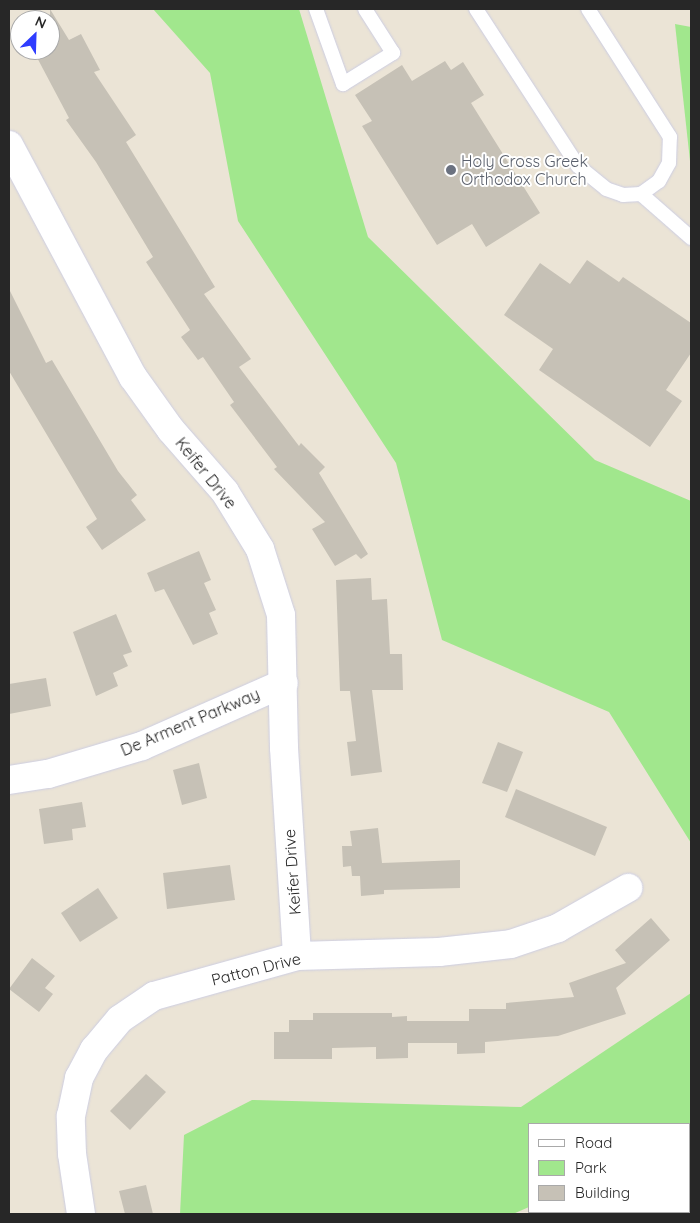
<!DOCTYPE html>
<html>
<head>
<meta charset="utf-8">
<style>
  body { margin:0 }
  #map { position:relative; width:700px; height:1223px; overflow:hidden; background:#ebe4d6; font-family:Quicksand,sans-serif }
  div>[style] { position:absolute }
  .green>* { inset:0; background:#a1e78d }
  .building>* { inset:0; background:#c6c1b6 }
  .roads { filter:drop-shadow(0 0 1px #cccde2) drop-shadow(0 0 1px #cccde2) }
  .service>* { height:14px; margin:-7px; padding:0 7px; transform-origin:7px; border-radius:7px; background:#fff }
  .minor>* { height:28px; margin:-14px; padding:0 14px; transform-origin:14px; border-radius:14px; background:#fff }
  .dots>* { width:14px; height:14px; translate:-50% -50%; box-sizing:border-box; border:2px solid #fff; border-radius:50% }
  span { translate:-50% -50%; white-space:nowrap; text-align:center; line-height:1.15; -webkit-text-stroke:4px #fff; paint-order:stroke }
  .worship-label { font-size:16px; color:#5b616d }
  .left { translate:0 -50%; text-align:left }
  .street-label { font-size:16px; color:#272727 }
  .frame { position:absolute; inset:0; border:10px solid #272727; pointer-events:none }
  .legend { position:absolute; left:528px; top:1123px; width:162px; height:90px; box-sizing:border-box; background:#fff; border:1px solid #a9a9a9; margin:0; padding:6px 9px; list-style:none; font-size:15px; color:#272727 }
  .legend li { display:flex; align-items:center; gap:10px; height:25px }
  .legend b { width:25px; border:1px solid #a9a9a9 }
  .north { position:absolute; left:10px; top:10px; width:50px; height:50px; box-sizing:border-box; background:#fff; border:1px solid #a9a9a9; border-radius:50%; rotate:24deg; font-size:14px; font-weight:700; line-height:20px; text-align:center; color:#272727 }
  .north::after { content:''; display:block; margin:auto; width:18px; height:22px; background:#2f3dff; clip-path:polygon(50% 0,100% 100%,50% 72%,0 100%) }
</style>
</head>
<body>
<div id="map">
  <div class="green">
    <i style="clip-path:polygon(153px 9px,299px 9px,368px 237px,595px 460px,691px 501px,691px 843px,609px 712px,442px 640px,396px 463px,238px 221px,210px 73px)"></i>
    <i style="clip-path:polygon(675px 24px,691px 27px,691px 170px)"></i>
    <i style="clip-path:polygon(691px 993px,691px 1134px,689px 1135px,689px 1124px,529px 1124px,529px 1207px,513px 1214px,180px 1214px,184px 1135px,252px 1100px,521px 1107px)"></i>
  </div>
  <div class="building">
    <i style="clip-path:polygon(50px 9px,69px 40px,81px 34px,100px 70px,94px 72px,136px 135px,126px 142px,215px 287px,204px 294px,251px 359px,239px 367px,299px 446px,301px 443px,325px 467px,319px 473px,368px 554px,361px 559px,356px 554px,335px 566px,312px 529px,325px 522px,274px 469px,277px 467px,230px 405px,234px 402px,203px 357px,198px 360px,181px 337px,190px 330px,146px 262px,153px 257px,96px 162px,66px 120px,69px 118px,33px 50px,50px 50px)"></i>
    <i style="clip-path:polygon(445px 61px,451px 70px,463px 62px,484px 95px,471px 103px,540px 213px,486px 247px,472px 224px,437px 245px,362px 126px,372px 121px,355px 95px,402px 65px,412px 81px)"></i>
    <i style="clip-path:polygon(587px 260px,619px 282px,623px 277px,691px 323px,691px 353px,666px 390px,682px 401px,650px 447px,539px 370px,553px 349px,504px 315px,540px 263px,570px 284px)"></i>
    <i style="clip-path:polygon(9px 289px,46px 363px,52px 360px,118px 471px,137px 495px,131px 500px,146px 520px,102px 550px,86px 527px,97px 519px,9px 371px)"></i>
    <i style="clip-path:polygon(199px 551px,211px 580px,204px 583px,216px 610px,209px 613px,218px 634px,193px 645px,164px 589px,155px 592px,147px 573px)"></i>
    <i style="clip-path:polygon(371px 578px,372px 600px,387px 599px,390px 654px,402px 654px,403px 690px,372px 690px,382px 772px,351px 776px,347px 742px,356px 741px,350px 691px,340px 691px,336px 580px)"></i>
    <i style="clip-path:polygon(116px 614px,132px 652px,123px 655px,128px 666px,113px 673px,118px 686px,96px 696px,73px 632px)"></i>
    <i style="clip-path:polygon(46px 678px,51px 706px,9px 714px,9px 684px)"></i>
    <i style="clip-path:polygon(498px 742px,523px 752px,507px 792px,482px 783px)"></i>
    <i style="clip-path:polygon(199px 763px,207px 798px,182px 805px,173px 770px)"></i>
    <i style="clip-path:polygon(516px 789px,607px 827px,595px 856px,505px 817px)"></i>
    <i style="clip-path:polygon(82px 802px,86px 827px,72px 829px,73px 840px,44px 844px,39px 809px)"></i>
    <i style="clip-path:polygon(378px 828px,382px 863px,460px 860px,460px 888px,384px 890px,384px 894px,361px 896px,360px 876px,352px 876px,351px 866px,343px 867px,342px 846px,352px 846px,350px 831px)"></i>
    <i style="clip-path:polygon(230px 865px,235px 900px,167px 909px,163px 873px)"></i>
    <i style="clip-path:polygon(98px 888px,118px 918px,80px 942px,61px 913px)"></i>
    <i style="clip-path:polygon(651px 918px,670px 940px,616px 988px,626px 1014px,558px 1036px,485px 1042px,485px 1053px,457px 1054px,457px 1043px,408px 1043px,408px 1058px,376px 1059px,376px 1047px,332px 1048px,332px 1059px,274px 1059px,274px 1032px,289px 1032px,289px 1020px,313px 1020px,313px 1013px,392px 1013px,392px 1017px,407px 1016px,407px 1021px,469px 1021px,469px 1009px,506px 1009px,506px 1003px,574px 997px,569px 983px,626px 963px,615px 950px)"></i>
    <i style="clip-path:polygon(32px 958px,55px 976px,45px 988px,53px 994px,39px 1012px,9px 989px)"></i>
    <i style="clip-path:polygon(146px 1074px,166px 1092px,130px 1130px,110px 1111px)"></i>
    <i style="clip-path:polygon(146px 1185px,153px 1214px,125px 1214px,119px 1191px)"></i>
  </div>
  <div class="roads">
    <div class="service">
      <i style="left:316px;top:9px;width:80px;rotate:70.2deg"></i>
      <i style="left:343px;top:84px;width:59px;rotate:-31.8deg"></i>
      <i style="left:393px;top:53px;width:52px;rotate:-122.5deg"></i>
      <i style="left:476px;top:9px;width:187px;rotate:57deg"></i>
      <i style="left:578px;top:166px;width:36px;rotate:39deg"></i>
      <i style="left:606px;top:189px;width:18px;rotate:19deg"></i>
      <i style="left:623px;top:195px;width:18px;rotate:-3deg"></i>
      <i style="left:641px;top:194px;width:22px;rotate:-36deg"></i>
      <i style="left:659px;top:181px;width:21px;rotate:-61deg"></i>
      <i style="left:669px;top:163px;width:26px;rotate:-88deg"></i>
      <i style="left:670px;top:137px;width:152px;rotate:-122.6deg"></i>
      <i style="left:641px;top:194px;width:67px;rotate:41.3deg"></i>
    </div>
    <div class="minor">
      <i style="left:9px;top:145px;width:263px;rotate:61.9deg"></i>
      <i style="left:133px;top:377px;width:65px;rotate:54.4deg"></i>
      <i style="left:171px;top:430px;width:82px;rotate:48.9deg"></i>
      <i style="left:225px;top:492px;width:67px;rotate:58.4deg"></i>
      <i style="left:260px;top:549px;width:69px;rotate:72.3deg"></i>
      <i style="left:281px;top:615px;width:133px;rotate:88.7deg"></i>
      <i style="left:284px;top:748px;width:208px;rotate:86.4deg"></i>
      <i style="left:9px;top:780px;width:39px;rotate:-9deg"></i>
      <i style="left:48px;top:774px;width:98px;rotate:-16.6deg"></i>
      <i style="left:142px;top:746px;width:155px;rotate:-23.9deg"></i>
      <i style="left:81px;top:1214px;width:61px;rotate:-98.5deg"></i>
      <i style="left:72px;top:1154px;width:38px;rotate:-92deg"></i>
      <i style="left:71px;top:1116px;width:39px;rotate:-78deg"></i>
      <i style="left:79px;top:1078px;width:32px;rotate:-62deg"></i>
      <i style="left:94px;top:1050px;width:40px;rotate:-50deg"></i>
      <i style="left:120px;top:1019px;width:41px;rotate:-34.1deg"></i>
      <i style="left:154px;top:996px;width:148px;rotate:-15.6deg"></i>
      <i style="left:297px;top:956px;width:142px;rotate:-1.6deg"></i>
      <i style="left:439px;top:952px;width:72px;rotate:-6.3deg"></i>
      <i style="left:511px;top:944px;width:50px;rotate:-18.8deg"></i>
      <i style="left:558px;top:928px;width:81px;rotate:-29.7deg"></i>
    </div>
  </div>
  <div class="dots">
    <i style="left:451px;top:170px;background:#6b7280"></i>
  </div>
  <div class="worship-label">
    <span class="left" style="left:461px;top:170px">Holy Cross Greek<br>Orthodox Church</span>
  </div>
  <div class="street-label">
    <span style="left:206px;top:473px;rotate:51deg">Keifer Drive</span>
    <span style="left:190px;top:722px;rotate:-23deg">De Arment Parkway</span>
    <span style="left:292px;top:872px;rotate:-94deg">Keifer Drive</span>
    <span style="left:256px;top:969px;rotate:-14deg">Patton Drive</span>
  </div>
  <div class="frame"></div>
  <ul class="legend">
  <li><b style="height:6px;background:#fff"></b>Road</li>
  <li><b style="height:14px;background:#a1e78d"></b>Park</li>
  <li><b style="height:14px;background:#c6c1b6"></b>Building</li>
  </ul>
  <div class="north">N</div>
</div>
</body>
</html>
